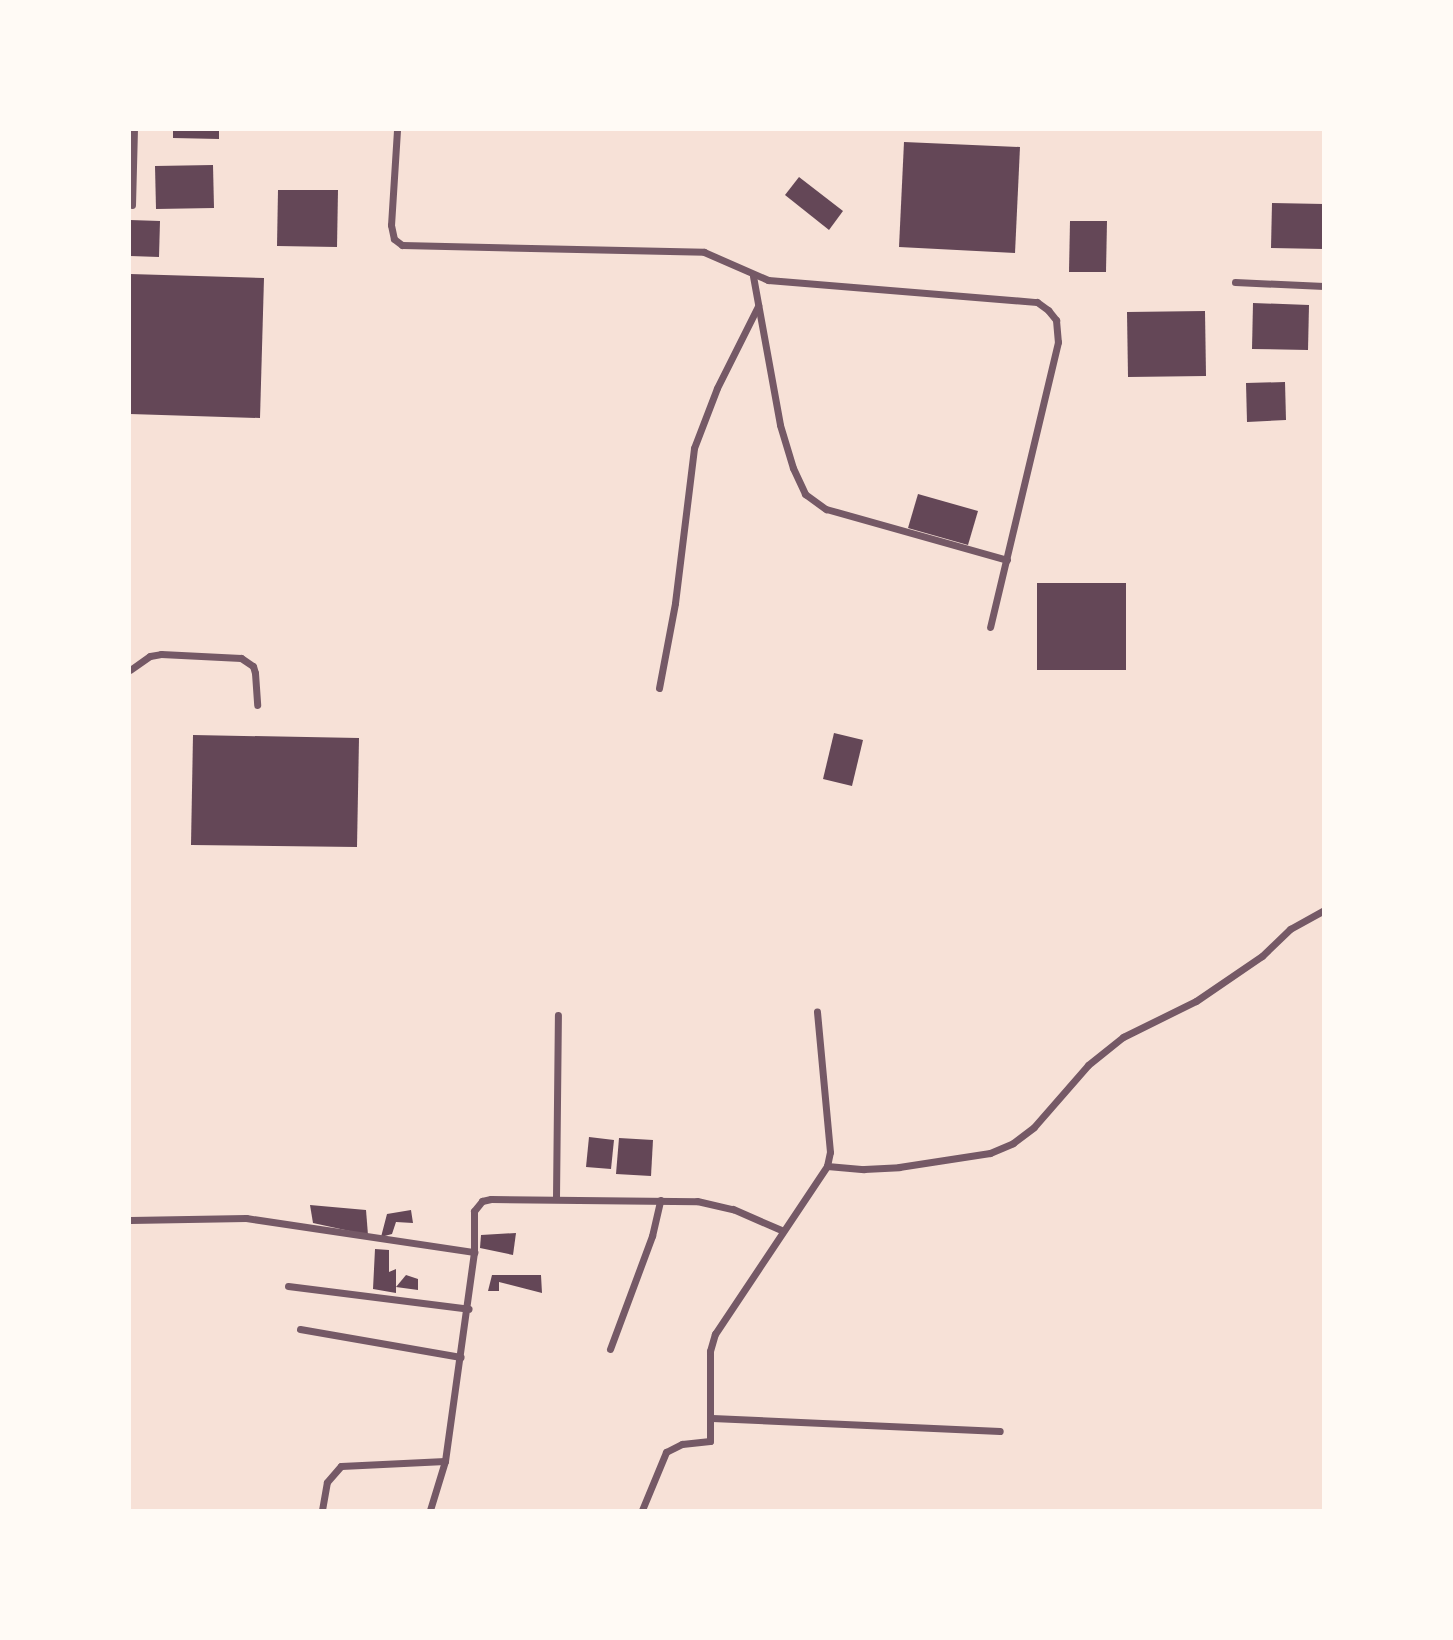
<!DOCTYPE html>
<html>
<head>
<meta charset="utf-8">
<style>
  body { margin:0 }
  #map { position:relative; width:1453px; height:1640px; overflow:hidden; background:#f7e1d7; font-family:"IBM Plex Sans",sans-serif }
  div>[style] { position:absolute }
  .building>* { inset:0; background:#644757 }
  .minor>* { height:7px; margin:-3.5px; padding:0 3.5px; transform-origin:3.5px; border-radius:3.5px; background:#755966 }
  span { translate:-50% -50%; white-space:nowrap; text-align:center; line-height:1.15; -webkit-text-stroke:6px #fffaf5; paint-order:stroke }
  .frame { position:absolute; inset:0; border:131px solid #fffaf5; pointer-events:none }
</style>
</head>
<body>
<div id="map">
  <div class="building">
    <i style="clip-path:polygon(173px 130px,219px 130px,219px 139px,173px 138px)"></i>
    <i style="clip-path:polygon(904px 142px,1020px 147px,1015px 253px,899px 247px)"></i>
    <i style="clip-path:polygon(213px 165px,214px 208px,156px 209px,155px 166px)"></i>
    <i style="clip-path:polygon(799px 177px,843px 211px,829px 230px,785px 195px)"></i>
    <i style="clip-path:polygon(278px 190px,338px 190px,337px 247px,277px 246px)"></i>
    <i style="clip-path:polygon(1272px 203px,1324px 204px,1324px 249px,1271px 248px)"></i>
    <i style="clip-path:polygon(130px 220px,160px 221px,159px 257px,130px 256px)"></i>
    <i style="clip-path:polygon(1070px 221px,1107px 221px,1106px 272px,1069px 272px)"></i>
    <i style="clip-path:polygon(130px 274px,264px 278px,260px 418px,130px 414px)"></i>
    <i style="clip-path:polygon(1253px 303px,1309px 305px,1308px 350px,1252px 349px)"></i>
    <i style="clip-path:polygon(1205px 311px,1206px 376px,1128px 377px,1127px 312px)"></i>
    <i style="clip-path:polygon(1285px 382px,1286px 420px,1247px 422px,1246px 383px)"></i>
    <i style="clip-path:polygon(918px 494px,978px 511px,968px 545px,908px 528px)"></i>
    <i style="clip-path:polygon(1037px 583px,1126px 583px,1126px 670px,1037px 670px)"></i>
    <i style="clip-path:polygon(834px 733px,863px 740px,852px 786px,823px 779px)"></i>
    <i style="clip-path:polygon(193px 735px,359px 738px,357px 847px,191px 845px)"></i>
    <i style="clip-path:polygon(589px 1137px,614px 1140px,611px 1169px,586px 1167px)"></i>
    <i style="clip-path:polygon(619px 1138px,653px 1140px,651px 1176px,616px 1174px)"></i>
    <i style="clip-path:polygon(310px 1205px,366px 1210px,368px 1235px,313px 1223px)"></i>
    <i style="clip-path:polygon(411px 1210px,413px 1223px,396px 1222px,392px 1234px,381px 1237px,387px 1214px)"></i>
    <i style="clip-path:polygon(516px 1233px,513px 1255px,480px 1248px,481px 1235px)"></i>
    <i style="clip-path:polygon(375px 1249px,389px 1250px,389px 1272px,396px 1269px,396px 1293px,373px 1289px)"></i>
    <i style="clip-path:polygon(406px 1275px,418px 1279px,418px 1290px,396px 1287px)"></i>
    <i style="clip-path:polygon(492px 1275px,541px 1275px,542px 1293px,499px 1282px,499px 1291px,488px 1291px)"></i>
  </div>
  <div class="minor">
    <i style="left:397px;top:130px;width:95px;rotate:93.6deg"></i>
    <i style="left:391px;top:225px;width:14px;rotate:78deg"></i>
    <i style="left:394px;top:239px;width:10px;rotate:37deg"></i>
    <i style="left:402px;top:245px;width:302px;rotate:1.3deg"></i>
    <i style="left:704px;top:252px;width:70px;rotate:23.6deg"></i>
    <i style="left:768px;top:280px;width:270px;rotate:4.7deg"></i>
    <i style="left:1037px;top:302px;width:14px;rotate:36deg"></i>
    <i style="left:1048px;top:310px;width:13px;rotate:51deg"></i>
    <i style="left:1056px;top:320px;width:22px;rotate:85deg"></i>
    <i style="left:1058px;top:342px;width:293px;rotate:103.4deg"></i>
    <i style="left:132px;top:205px;width:75px;rotate:-88.5deg"></i>
    <i style="left:753px;top:276px;width:151px;rotate:79.7deg"></i>
    <i style="left:780px;top:425px;width:45px;rotate:73.2deg"></i>
    <i style="left:793px;top:468px;width:29px;rotate:65deg"></i>
    <i style="left:805px;top:494px;width:26px;rotate:36deg"></i>
    <i style="left:826px;top:509px;width:188px;rotate:15.7deg"></i>
    <i style="left:1235px;top:282px;width:89px;rotate:2.6deg"></i>
    <i style="left:130px;top:670px;width:24px;rotate:-35deg"></i>
    <i style="left:150px;top:656px;width:11px;rotate:-10deg"></i>
    <i style="left:161px;top:654px;width:80px;rotate:2.9deg"></i>
    <i style="left:241px;top:658px;width:14px;rotate:34deg"></i>
    <i style="left:253px;top:666px;width:7px;rotate:74deg"></i>
    <i style="left:255px;top:673px;width:32px;rotate:86deg"></i>
    <i style="left:659px;top:688px;width:86px;rotate:-79.3deg"></i>
    <i style="left:675px;top:603px;width:156px;rotate:-83deg"></i>
    <i style="left:694px;top:448px;width:64px;rotate:-69deg"></i>
    <i style="left:717px;top:388px;width:92px;rotate:-63.4deg"></i>
    <i style="left:827px;top:1166px;width:37px;rotate:5deg"></i>
    <i style="left:864px;top:1169px;width:35px;rotate:-3deg"></i>
    <i style="left:899px;top:1167px;width:92px;rotate:-8.7deg"></i>
    <i style="left:990px;top:1153px;width:25px;rotate:-23deg"></i>
    <i style="left:1013px;top:1143px;width:26px;rotate:-37deg"></i>
    <i style="left:1034px;top:1127px;width:82px;rotate:-48.9deg"></i>
    <i style="left:1088px;top:1065px;width:45px;rotate:-38.7deg"></i>
    <i style="left:1123px;top:1037px;width:81px;rotate:-26.3deg"></i>
    <i style="left:1196px;top:1001px;width:80px;rotate:-34.3deg"></i>
    <i style="left:1262px;top:956px;width:39px;rotate:-44deg"></i>
    <i style="left:1290px;top:929px;width:39px;rotate:-29deg"></i>
    <i style="left:556px;top:1198px;width:183px;rotate:-89.4deg"></i>
    <i style="left:130px;top:1220px;width:116px;rotate:-1deg"></i>
    <i style="left:246px;top:1218px;width:231px;rotate:8.5deg"></i>
    <i style="left:474px;top:1252px;width:211px;rotate:97.9deg"></i>
    <i style="left:445px;top:1461px;width:51px;rotate:107deg"></i>
    <i style="left:474px;top:1252px;width:41px;rotate:-90deg"></i>
    <i style="left:474px;top:1211px;width:13px;rotate:-51deg"></i>
    <i style="left:482px;top:1201px;width:9px;rotate:-13deg"></i>
    <i style="left:491px;top:1199px;width:206px;rotate:0.6deg"></i>
    <i style="left:697px;top:1201px;width:37px;rotate:13deg"></i>
    <i style="left:733px;top:1209px;width:52px;rotate:23.6deg"></i>
    <i style="left:288px;top:1286px;width:182px;rotate:7.2deg"></i>
    <i style="left:300px;top:1329px;width:163px;rotate:9.9deg"></i>
    <i style="left:610px;top:1349px;width:121px;rotate:-69.6deg"></i>
    <i style="left:652px;top:1236px;width:37px;rotate:-77deg"></i>
    <i style="left:712px;top:1418px;width:288px;rotate:2.6deg"></i>
    <i style="left:322px;top:1510px;width:28px;rotate:-80deg"></i>
    <i style="left:327px;top:1482px;width:21px;rotate:-49deg"></i>
    <i style="left:341px;top:1466px;width:104px;rotate:-2.8deg"></i>
    <i style="left:642px;top:1510px;width:63px;rotate:-67.5deg"></i>
    <i style="left:666px;top:1452px;width:18px;rotate:-27deg"></i>
    <i style="left:682px;top:1444px;width:28px;rotate:-6deg"></i>
    <i style="left:710px;top:1441px;width:90px;rotate:-90deg"></i>
    <i style="left:710px;top:1351px;width:18px;rotate:-74deg"></i>
    <i style="left:715px;top:1334px;width:202px;rotate:-56.3deg"></i>
    <i style="left:827px;top:1166px;width:14px;rotate:-78deg"></i>
    <i style="left:830px;top:1152px;width:141px;rotate:-95.3deg"></i>
  </div>
  <div class="frame"></div>
</div>
</body>
</html>
